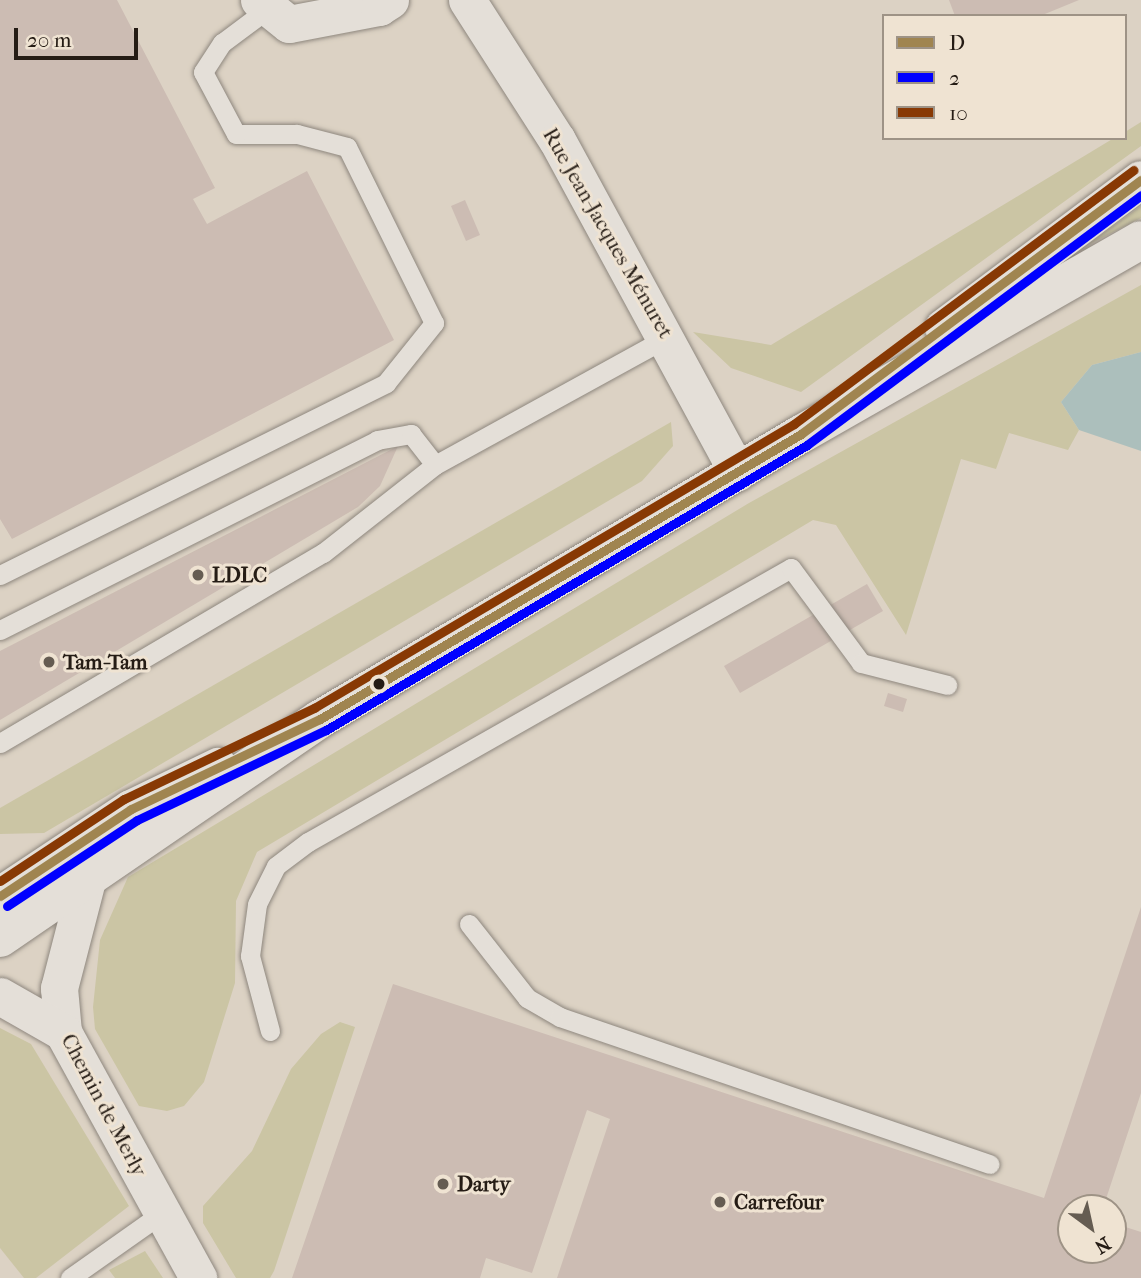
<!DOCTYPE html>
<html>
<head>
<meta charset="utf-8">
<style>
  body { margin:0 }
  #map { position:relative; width:1141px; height:1278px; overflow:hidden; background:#dcd2c4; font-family:"IM FELL French Canon",serif }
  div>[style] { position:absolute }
  .green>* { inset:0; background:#cbc5a4 }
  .water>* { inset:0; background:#acbfbc }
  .building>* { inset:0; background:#ccbcb3 }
  .roads { filter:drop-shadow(0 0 2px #8e877e) drop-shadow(0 0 2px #8e877e) }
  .service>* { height:19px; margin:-9.5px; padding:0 9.5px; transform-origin:9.5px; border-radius:9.5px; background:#e4dfd8 }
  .minor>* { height:37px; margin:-18.5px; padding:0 18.5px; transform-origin:18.5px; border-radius:18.5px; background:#e4dfd8 }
  .secondary>* { height:38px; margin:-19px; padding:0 19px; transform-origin:19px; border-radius:19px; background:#e4dfd8 }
  .bus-1>* { height:9px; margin:-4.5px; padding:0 4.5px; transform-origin:4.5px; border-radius:4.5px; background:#a08550 }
  .bus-2>* { height:9px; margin:-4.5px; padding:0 4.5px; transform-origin:4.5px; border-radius:4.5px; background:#00f }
  .bus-3>* { height:9px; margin:-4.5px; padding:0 4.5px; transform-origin:4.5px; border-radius:4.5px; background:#883904 }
  .dots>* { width:19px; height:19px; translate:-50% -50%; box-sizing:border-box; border:4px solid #efe3d2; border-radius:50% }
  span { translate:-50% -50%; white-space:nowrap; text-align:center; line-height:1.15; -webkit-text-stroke:6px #efe3d2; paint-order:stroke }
  .street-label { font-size:21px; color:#251c15 }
  .poi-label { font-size:21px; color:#251c15; font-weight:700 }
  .left { translate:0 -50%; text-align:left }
  .legend { position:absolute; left:882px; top:14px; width:245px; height:126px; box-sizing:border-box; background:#efe3d2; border:2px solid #9e9386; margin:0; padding:9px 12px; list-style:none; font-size:21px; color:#251c15 }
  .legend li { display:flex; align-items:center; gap:14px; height:35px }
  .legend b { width:35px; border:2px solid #9e9386 }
  .north { position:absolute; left:1057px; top:1194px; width:70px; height:70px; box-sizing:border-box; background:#efe3d2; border:2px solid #9e9386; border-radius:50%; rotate:147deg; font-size:19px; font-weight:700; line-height:28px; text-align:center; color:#251c15 }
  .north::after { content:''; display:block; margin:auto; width:24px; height:32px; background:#655c52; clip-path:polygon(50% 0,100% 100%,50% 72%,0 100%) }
  .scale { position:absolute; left:14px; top:28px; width:124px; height:32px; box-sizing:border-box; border:4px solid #251c15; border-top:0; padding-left:9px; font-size:21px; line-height:24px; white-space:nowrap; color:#251c15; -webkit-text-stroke:5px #efe3d2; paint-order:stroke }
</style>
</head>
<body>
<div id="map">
  <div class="green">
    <i style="clip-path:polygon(1141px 122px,1141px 146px,801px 392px,731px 368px,693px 332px,771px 345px,1114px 138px,1125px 138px,1125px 132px)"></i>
    <i style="clip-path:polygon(1141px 206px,1141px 218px,1086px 246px)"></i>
    <i style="clip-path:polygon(1141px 285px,1141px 352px,1092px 365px,1061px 402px,1079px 430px,1068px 450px,1009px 433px,996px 469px,961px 459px,906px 635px,836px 525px,813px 520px,257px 852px,236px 901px,235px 983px,204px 1082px,184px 1106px,167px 1111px,139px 1106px,95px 1029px,93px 1007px,100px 940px,128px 877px,749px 503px)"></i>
    <i style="clip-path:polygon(671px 422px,673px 446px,642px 481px,44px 833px,0 834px,0 808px)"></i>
    <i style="clip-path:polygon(340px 1022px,355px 1027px,274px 1271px,270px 1278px,236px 1278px,203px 1223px,203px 1206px,252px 1151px,291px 1069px,321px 1034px)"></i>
    <i style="clip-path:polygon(0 1028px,31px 1044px,129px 1206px,36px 1278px,24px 1278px,0 1248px)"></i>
    <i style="clip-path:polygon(145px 1251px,163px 1278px,115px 1278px,109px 1270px)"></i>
  </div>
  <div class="water">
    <i style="clip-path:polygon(1141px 352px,1141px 451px,1079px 430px,1061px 402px,1092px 365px)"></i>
  </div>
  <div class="building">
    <i style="clip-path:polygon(0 0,117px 0,215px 188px,193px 199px,207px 224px,307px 171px,394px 340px,12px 539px,0 519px)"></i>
    <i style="clip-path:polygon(949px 0,1079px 0,1040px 16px,955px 16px)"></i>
    <i style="clip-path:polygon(465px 200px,480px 235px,466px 241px,451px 206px)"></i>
    <i style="clip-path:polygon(398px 446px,380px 486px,358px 507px,0 720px,0 651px)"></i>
    <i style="clip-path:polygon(867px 584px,883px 611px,740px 693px,724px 666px)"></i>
    <i style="clip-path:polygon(888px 693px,907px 699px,903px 712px,884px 706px)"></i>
    <i style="clip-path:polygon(1141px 907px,1141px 1093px,1103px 1208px,1071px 1208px,1071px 1250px,1113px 1250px,1113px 1223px,1141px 1232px,1141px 1278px,557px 1278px,610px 1119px,587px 1110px,532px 1273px,486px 1258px,480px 1278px,292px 1278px,393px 984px,1044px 1198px)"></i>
  </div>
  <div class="roads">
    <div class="service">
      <i style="left:0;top:575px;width:431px;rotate:-26.4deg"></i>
      <i style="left:386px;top:383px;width:77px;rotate:-51.3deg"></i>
      <i style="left:434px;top:323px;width:196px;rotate:-116.3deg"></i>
      <i style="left:347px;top:147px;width:52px;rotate:-165.4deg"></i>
      <i style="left:297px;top:134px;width:61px;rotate:180deg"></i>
      <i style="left:236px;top:134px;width:70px;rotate:-118deg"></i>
      <i style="left:203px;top:72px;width:35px;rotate:-57deg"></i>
      <i style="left:222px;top:43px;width:59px;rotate:-36.7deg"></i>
      <i style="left:0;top:630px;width:422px;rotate:-26.7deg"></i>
      <i style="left:377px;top:440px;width:35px;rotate:-10deg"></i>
      <i style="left:411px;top:434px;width:39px;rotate:52deg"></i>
      <i style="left:0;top:743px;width:375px;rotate:-30.5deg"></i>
      <i style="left:323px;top:553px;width:142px;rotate:-38.2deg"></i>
      <i style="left:435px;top:465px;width:266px;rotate:-28.8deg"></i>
      <i style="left:469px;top:924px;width:94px;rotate:51.9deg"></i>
      <i style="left:527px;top:998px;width:38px;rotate:30deg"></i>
      <i style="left:560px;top:1017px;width:454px;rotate:18.9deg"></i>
      <i style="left:270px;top:1031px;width:78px;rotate:-104.9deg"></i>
      <i style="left:250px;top:956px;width:52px;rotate:-82.3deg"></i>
      <i style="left:257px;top:904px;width:42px;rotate:-63.4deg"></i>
      <i style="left:276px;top:866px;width:40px;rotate:-37deg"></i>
      <i style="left:308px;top:842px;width:555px;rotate:-29.57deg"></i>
      <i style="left:791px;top:568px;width:118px;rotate:53.6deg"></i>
      <i style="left:861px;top:663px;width:89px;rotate:14.3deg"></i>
      <i style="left:70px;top:1278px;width:113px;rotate:-35.2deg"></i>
    </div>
    <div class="minor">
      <i style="left:259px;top:0;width:38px;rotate:39deg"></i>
      <i style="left:289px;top:24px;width:92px;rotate:-10.7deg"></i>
      <i style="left:379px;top:7px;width:13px;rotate:-32deg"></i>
      <i style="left:467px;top:0;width:166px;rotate:57.3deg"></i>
      <i style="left:557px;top:140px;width:378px;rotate:61.5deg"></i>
      <i style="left:87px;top:880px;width:112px;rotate:104.5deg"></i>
      <i style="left:59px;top:988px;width:44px;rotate:84.8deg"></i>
      <i style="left:63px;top:1032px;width:281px;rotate:61.2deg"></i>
      <i style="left:0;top:996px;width:73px;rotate:29.7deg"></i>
    </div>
    <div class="secondary">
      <i style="left:944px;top:328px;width:246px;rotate:-36.9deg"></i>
      <i style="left:0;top:896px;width:157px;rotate:-33.6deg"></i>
      <i style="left:131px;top:809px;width:97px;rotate:-25.8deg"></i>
      <i style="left:0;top:938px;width:388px;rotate:-34.4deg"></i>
      <i style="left:320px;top:719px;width:559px;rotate:-30.65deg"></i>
      <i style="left:801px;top:434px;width:391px;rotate:-29.7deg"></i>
    </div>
  </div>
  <div class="bus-1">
    <i style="left:0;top:896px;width:157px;rotate:-33.6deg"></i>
    <i style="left:131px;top:809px;width:209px;rotate:-25.5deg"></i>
    <i style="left:320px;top:719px;width:559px;rotate:-30.65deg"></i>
    <i style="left:801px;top:434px;width:424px;rotate:-36.8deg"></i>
  </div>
  <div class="bus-2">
    <i style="left:7px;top:906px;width:156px;rotate:-33.5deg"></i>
    <i style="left:137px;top:820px;width:209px;rotate:-25.5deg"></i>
    <i style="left:326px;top:730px;width:559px;rotate:-30.65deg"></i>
    <i style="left:807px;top:445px;width:417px;rotate:-36.8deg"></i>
  </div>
  <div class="bus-3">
    <i style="left:0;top:881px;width:149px;rotate:-33.5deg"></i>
    <i style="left:124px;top:799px;width:211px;rotate:-25.6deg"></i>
    <i style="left:314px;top:708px;width:558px;rotate:-30.61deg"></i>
    <i style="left:794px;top:424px;width:424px;rotate:-36.8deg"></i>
  </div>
  <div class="dots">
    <i style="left:198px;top:575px;background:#655c52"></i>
    <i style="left:49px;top:662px;background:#655c52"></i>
    <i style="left:379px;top:684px;background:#251c15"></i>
    <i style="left:443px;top:1184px;background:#655c52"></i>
    <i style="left:720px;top:1202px;background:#655c52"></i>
  </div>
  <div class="street-label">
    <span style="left:608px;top:233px;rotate:60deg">Rue Jean-Jacques Ménuret</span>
    <span style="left:104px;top:1105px;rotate:62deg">Chemin de Merly</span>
  </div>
  <div class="poi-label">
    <span class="left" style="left:212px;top:575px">LDLC</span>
    <span class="left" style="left:63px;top:662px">Tam-Tam</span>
    <span class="left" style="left:457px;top:1184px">Darty</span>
    <span class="left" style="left:734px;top:1202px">Carrefour</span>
  </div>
  <ul class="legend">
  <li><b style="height:9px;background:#a08550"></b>D</li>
  <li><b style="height:9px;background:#00f"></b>2</li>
  <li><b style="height:9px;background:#883904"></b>10</li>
  </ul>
  <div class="north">N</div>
  <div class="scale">20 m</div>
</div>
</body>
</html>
